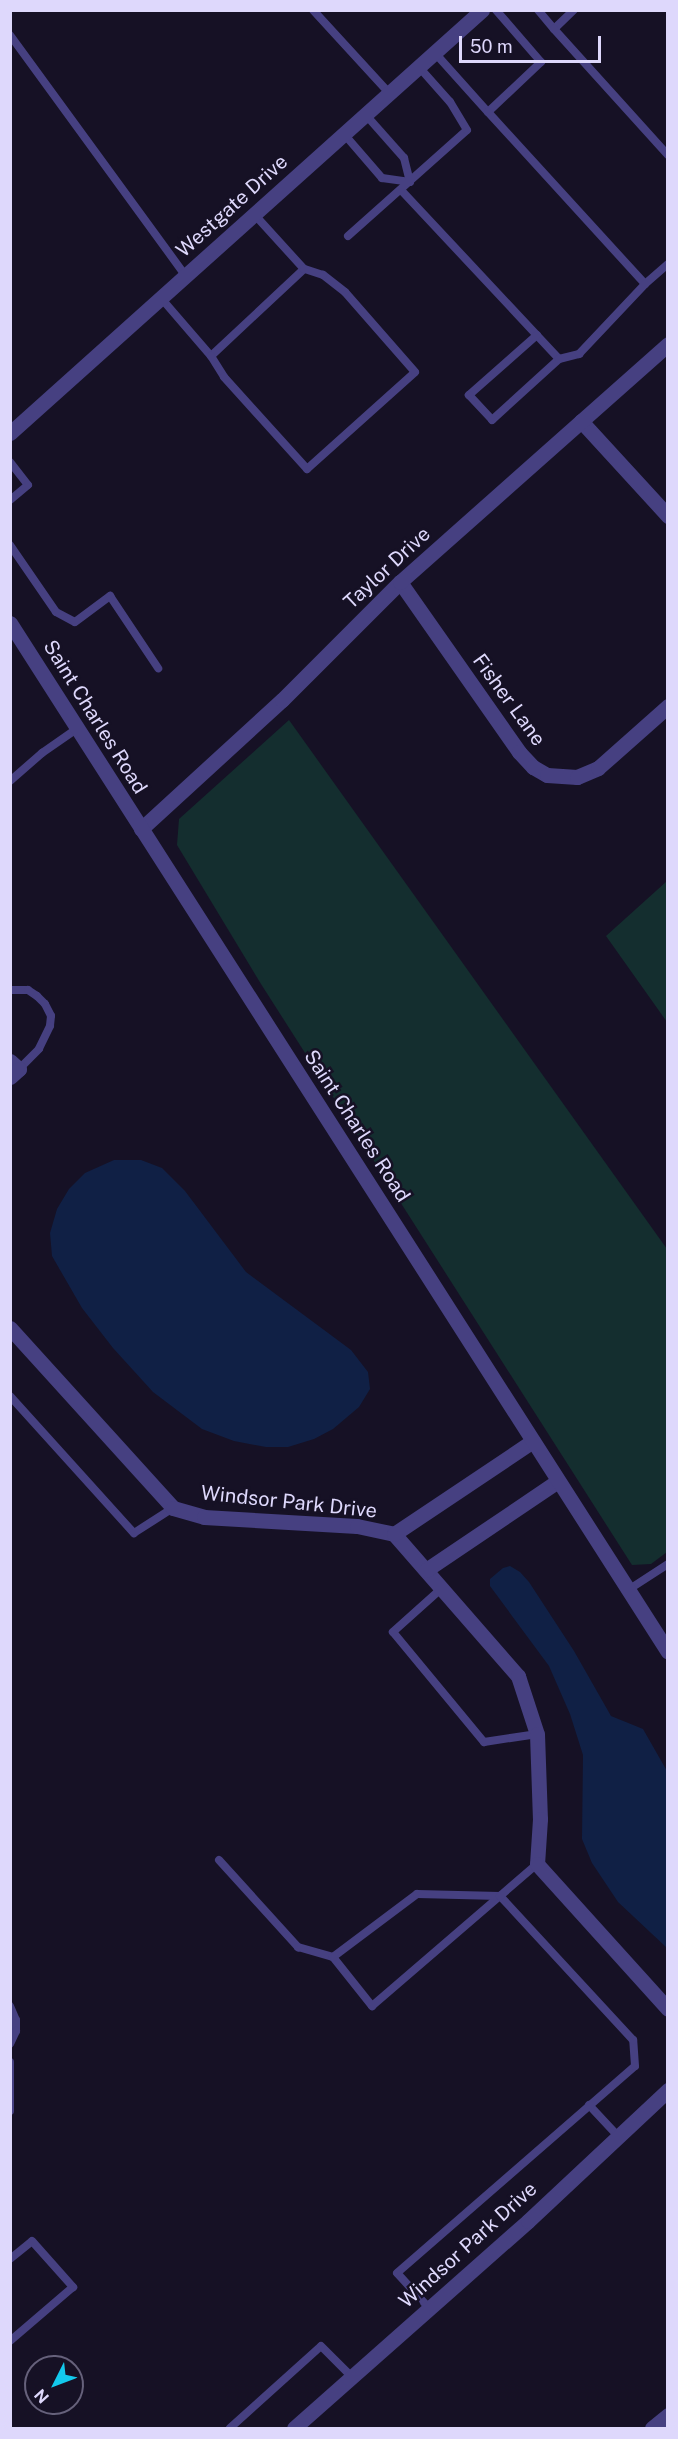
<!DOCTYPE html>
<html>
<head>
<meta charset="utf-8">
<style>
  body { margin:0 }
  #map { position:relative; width:678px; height:2439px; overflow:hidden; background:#161125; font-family:"Public Sans",sans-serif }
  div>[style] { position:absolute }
  .green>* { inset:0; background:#142e2f }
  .water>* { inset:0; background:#102045 }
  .service>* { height:8px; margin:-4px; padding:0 4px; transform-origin:4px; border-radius:4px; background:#464081 }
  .minor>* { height:15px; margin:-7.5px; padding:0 7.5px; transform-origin:7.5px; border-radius:7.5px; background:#464081 }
  .tertiary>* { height:15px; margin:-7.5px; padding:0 7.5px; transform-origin:7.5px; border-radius:7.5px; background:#464081 }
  span { translate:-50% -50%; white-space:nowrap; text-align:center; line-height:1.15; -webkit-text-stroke:5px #161125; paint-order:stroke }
  .street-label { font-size:20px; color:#ded8fc }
  .frame { position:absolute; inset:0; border:12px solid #ded8fc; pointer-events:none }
  .north { position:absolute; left:24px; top:2355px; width:60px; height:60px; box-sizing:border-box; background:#161125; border:2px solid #66617b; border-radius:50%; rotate:228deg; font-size:16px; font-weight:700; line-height:24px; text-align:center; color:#ded8fc }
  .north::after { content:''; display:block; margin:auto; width:21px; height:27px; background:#13c9ed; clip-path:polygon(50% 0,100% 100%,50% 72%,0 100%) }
  .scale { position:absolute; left:459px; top:36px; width:142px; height:27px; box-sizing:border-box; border:3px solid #ded8fc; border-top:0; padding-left:8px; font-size:18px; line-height:21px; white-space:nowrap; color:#ded8fc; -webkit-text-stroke:4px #161125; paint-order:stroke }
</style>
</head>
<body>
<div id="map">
  <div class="green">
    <i style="clip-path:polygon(289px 720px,667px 1249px,667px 1552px,651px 1564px,632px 1565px,261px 984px,177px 845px,179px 819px)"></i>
    <i style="clip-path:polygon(667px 881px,667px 880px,667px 1022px,606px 936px)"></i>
  </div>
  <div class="water">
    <i style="clip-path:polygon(114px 1160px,141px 1160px,162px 1168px,185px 1191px,246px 1272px,351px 1350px,368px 1372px,370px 1389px,359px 1407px,333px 1429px,314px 1439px,288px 1447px,266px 1447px,234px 1441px,202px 1429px,153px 1392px,113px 1348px,82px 1308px,52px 1256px,50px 1233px,57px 1209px,69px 1189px,85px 1173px)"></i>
    <i style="clip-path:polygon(510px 1566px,520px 1572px,529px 1582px,574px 1651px,611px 1716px,643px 1729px,667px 1771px,667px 1948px,618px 1902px,592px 1863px,582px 1839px,583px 1755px,570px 1714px,549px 1666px,490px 1586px,490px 1579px,503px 1568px)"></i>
  </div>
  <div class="service">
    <i style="left:313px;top:10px;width:113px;rotate:47.5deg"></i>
    <i style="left:538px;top:10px;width:25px;rotate:50deg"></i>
    <i style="left:554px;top:29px;width:28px;rotate:-44deg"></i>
    <i style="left:554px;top:29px;width:170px;rotate:47.9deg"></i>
    <i style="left:10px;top:35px;width:298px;rotate:53.9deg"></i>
    <i style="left:435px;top:53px;width:79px;rotate:48.1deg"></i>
    <i style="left:488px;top:112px;width:73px;rotate:-43.3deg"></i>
    <i style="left:541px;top:62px;width:69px;rotate:-130.9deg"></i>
    <i style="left:488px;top:112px;width:233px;rotate:47.6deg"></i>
    <i style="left:645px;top:284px;width:30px;rotate:-41deg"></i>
    <i style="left:344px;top:134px;width:58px;rotate:49.2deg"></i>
    <i style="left:382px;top:178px;width:28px;rotate:8deg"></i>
    <i style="left:410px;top:182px;width:25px;rotate:-104deg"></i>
    <i style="left:404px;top:158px;width:57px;rotate:-131.5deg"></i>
    <i style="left:401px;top:190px;width:231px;rotate:46.9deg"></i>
    <i style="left:348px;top:236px;width:159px;rotate:-41.7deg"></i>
    <i style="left:467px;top:130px;width:33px;rotate:-121deg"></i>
    <i style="left:450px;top:102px;width:47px;rotate:-131.5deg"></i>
    <i style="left:161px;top:298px;width:77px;rotate:49.2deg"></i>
    <i style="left:211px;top:356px;width:127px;rotate:-43.1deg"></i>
    <i style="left:304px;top:269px;width:74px;rotate:-132.3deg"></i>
    <i style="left:537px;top:335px;width:91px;rotate:138.6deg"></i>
    <i style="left:469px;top:395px;width:34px;rotate:47deg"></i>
    <i style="left:492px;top:420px;width:91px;rotate:-42.3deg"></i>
    <i style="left:559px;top:359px;width:21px;rotate:-14deg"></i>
    <i style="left:579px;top:354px;width:96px;rotate:-46.7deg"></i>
    <i style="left:211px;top:356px;width:25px;rotate:58deg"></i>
    <i style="left:224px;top:377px;width:124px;rotate:47.9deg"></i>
    <i style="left:307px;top:469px;width:145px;rotate:-41.9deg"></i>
    <i style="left:415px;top:372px;width:106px;rotate:-131.2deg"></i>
    <i style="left:345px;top:292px;width:28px;rotate:-142deg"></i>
    <i style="left:323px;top:275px;width:20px;rotate:-162deg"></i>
    <i style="left:10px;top:462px;width:29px;rotate:52deg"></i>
    <i style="left:28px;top:485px;width:23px;rotate:140deg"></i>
    <i style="left:10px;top:545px;width:81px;rotate:55.5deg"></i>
    <i style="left:56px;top:612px;width:21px;rotate:28deg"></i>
    <i style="left:75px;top:622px;width:44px;rotate:-36.6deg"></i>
    <i style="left:110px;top:596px;width:87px;rotate:56.3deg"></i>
    <i style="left:10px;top:781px;width:43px;rotate:-41.2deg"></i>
    <i style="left:42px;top:753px;width:44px;rotate:-34.8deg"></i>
    <i style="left:10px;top:990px;width:18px"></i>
    <i style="left:28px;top:990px;width:11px;rotate:34deg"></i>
    <i style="left:37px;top:996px;width:11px;rotate:45deg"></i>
    <i style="left:45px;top:1004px;width:13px;rotate:63deg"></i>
    <i style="left:51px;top:1016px;width:10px;rotate:96deg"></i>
    <i style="left:50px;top:1026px;width:25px;rotate:116deg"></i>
    <i style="left:39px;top:1049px;width:28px;rotate:135deg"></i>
    <i style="left:10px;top:1396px;width:185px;rotate:47.9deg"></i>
    <i style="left:134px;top:1533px;width:46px;rotate:-32.7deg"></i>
    <i style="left:442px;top:1588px;width:66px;rotate:138.1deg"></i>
    <i style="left:393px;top:1632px;width:143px;rotate:50.4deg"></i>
    <i style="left:484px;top:1742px;width:54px;rotate:-8.6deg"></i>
    <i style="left:628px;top:1590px;width:48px;rotate:-33deg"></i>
    <i style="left:219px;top:1860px;width:118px;rotate:47.8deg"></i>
    <i style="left:298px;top:1947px;width:36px;rotate:16deg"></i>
    <i style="left:333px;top:1957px;width:63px;rotate:51.5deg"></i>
    <i style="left:372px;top:2006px;width:169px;rotate:-40.7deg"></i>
    <i style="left:333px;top:1957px;width:105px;rotate:-36.9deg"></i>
    <i style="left:417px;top:1894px;width:83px;rotate:1.4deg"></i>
    <i style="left:10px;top:2006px;width:15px;rotate:67deg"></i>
    <i style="left:16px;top:2020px;width:11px;rotate:90deg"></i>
    <i style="left:16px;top:2031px;width:14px;rotate:115deg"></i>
    <i style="left:10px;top:2062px;width:49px;rotate:90deg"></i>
    <i style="left:589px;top:2105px;width:42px;rotate:46.9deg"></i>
    <i style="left:10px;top:2259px;width:28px;rotate:-39deg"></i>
    <i style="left:32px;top:2241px;width:62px;rotate:48.3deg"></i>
    <i style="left:73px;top:2287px;width:83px;rotate:139.4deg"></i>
    <i style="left:429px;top:2308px;width:47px;rotate:-132.4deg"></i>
    <i style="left:397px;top:2273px;width:315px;rotate:-41deg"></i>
    <i style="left:635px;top:2066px;width:26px;rotate:-94deg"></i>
    <i style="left:633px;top:2040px;width:196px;rotate:-132.7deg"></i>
    <i style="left:500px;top:1896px;width:49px;rotate:-40.9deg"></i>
    <i style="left:230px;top:2428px;width:122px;rotate:-42deg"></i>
    <i style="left:321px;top:2346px;width:44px;rotate:45deg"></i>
  </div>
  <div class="minor">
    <i style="left:581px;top:421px;width:129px;rotate:47.5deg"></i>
    <i style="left:10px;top:433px;width:634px;rotate:-41.87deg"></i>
    <i style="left:400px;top:582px;width:208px;rotate:55deg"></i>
    <i style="left:519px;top:752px;width:21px;rotate:47deg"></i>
    <i style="left:533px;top:767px;width:16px;rotate:30deg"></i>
    <i style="left:547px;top:775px;width:30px;rotate:4deg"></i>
    <i style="left:577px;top:777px;width:23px;rotate:-23deg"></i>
    <i style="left:598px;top:768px;width:94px;rotate:-41.5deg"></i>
    <i style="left:141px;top:829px;width:191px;rotate:-42.5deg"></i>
    <i style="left:282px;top:700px;width:167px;rotate:-45deg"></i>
    <i style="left:400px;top:582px;width:358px;rotate:-41.6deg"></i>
    <i style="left:10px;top:1061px;width:12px;rotate:42deg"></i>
    <i style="left:19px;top:1069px;width:12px;rotate:138deg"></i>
    <i style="left:10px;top:1328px;width:243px;rotate:47.8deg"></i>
    <i style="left:173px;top:1508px;width:32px;rotate:16deg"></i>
    <i style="left:204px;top:1517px;width:153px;rotate:3.4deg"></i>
    <i style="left:357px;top:1526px;width:38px;rotate:12deg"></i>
    <i style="left:394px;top:1534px;width:189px;rotate:48.9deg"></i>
    <i style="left:518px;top:1676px;width:61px;rotate:71.9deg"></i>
    <i style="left:537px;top:1734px;width:85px;rotate:88deg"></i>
    <i style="left:540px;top:1819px;width:45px;rotate:93.8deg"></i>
    <i style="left:537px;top:1864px;width:195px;rotate:47.9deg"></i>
    <i style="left:394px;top:1534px;width:167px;rotate:-33.8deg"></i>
    <i style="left:426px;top:1570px;width:159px;rotate:-34deg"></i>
    <i style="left:294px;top:2428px;width:312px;rotate:-41.5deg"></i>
    <i style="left:528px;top:2221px;width:192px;rotate:-43.1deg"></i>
    <i style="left:652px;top:2428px;width:21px;rotate:-39deg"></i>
  </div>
  <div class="tertiary">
    <i style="left:10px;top:623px;width:1221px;rotate:57.4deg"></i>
  </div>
  <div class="street-label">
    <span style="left:232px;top:206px;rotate:-42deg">Westgate Drive</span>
    <span style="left:387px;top:568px;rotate:-43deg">Taylor Drive</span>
    <span style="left:509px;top:700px;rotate:54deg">Fisher Lane</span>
    <span style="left:95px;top:717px;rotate:58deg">Saint Charles Road</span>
    <span style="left:357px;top:1126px;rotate:57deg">Saint Charles Road</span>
    <span style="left:289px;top:1502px;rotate:6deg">Windsor Park Drive</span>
    <span style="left:468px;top:2245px;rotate:-42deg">Windsor Park Drive</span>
  </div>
  <div class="frame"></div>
  <div class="north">N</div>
  <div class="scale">50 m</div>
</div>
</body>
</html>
